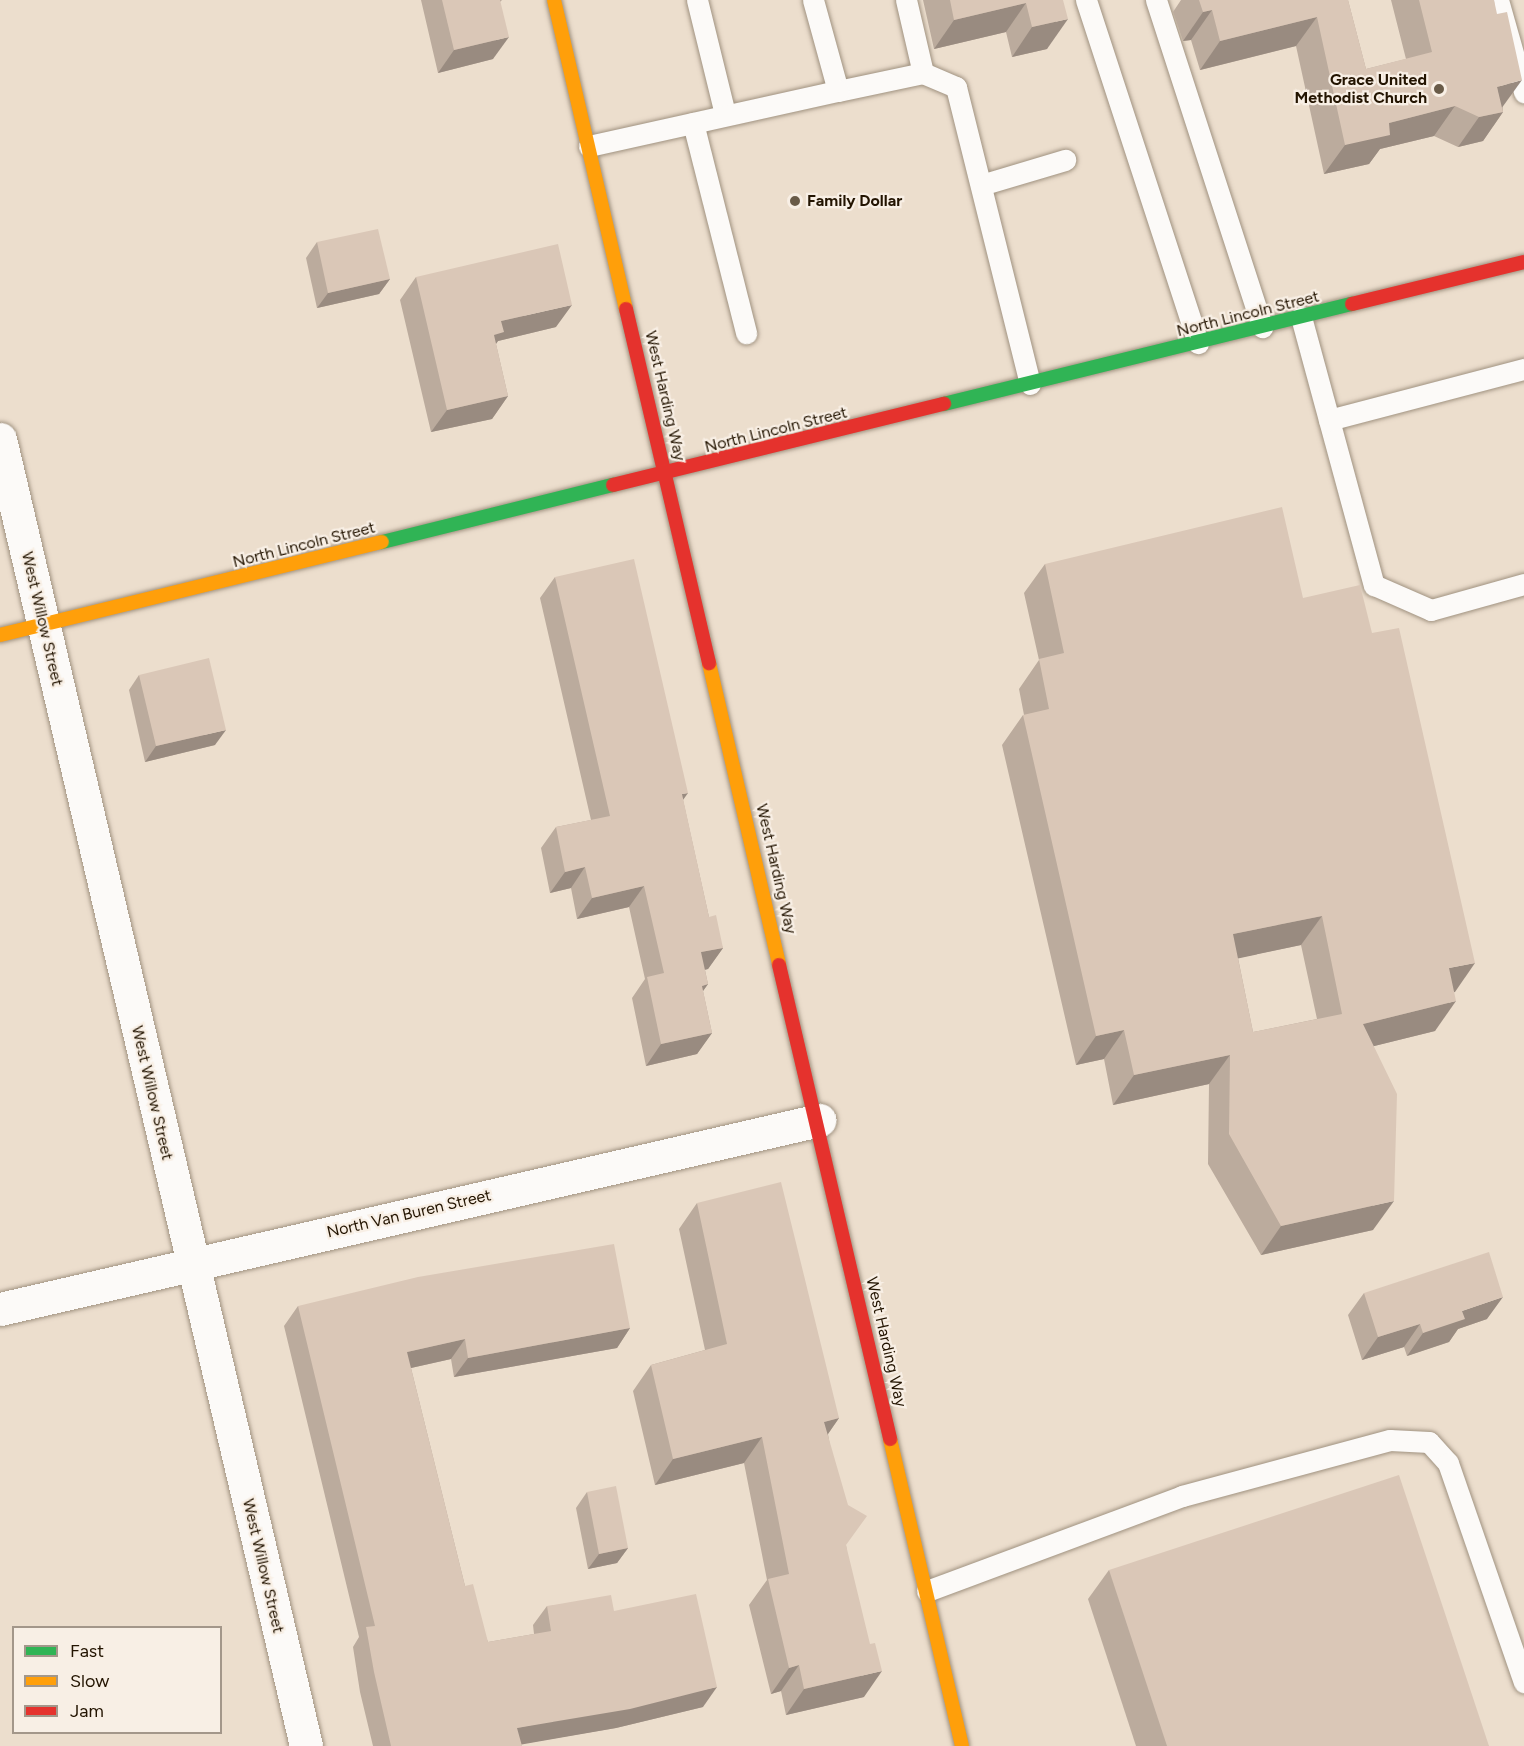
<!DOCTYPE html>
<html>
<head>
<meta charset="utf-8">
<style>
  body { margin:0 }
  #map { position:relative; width:1524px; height:1746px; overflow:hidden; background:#ecdecd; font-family:Figtree,sans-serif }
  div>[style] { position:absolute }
  .roads { filter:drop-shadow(0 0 2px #a09280) drop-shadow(0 0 2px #a09280) }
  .lane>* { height:21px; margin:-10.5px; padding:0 10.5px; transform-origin:10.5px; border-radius:10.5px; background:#fcfaf8 }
  .street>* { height:33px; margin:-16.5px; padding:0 16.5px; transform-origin:16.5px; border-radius:16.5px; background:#fcfaf8 }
  .fast>* { height:14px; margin:-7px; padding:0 7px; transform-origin:7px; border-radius:7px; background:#30b455 }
  .slow>* { height:14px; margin:-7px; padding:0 7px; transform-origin:7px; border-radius:7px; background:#ff9f0a }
  .jam>* { height:14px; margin:-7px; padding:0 7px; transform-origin:7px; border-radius:7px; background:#e5322d }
  .wall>* { inset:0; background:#bbab9d }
  .shaded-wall>* { inset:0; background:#998b80 }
  .building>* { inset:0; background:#dac7b7 }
  .dots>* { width:16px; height:16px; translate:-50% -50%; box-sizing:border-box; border:3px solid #f8efe5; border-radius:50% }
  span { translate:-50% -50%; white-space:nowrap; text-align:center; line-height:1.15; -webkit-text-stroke:4.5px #f8efe5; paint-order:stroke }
  .poi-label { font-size:16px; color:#231401; font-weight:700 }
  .right { translate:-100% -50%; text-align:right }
  .left { translate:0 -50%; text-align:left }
  .street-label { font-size:16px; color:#231401 }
  .legend { position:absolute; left:12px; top:1626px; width:210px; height:108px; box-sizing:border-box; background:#f8efe5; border:2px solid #a3978a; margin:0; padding:8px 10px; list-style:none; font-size:18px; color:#231401 }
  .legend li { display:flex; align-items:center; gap:12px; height:30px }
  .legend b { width:30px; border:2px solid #a3978a }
</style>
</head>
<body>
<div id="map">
  <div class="roads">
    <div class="lane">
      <i style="left:697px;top:0;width:117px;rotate:76.2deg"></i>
      <i style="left:813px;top:0;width:94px;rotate:74.6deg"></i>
      <i style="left:838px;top:91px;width:87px;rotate:-12deg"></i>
      <i style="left:923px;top:73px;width:75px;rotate:-103.1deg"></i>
      <i style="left:1086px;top:0;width:361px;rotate:71.9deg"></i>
      <i style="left:1156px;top:0;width:344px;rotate:72deg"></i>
      <i style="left:1498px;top:0;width:96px;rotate:74.2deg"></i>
      <i style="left:923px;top:73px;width:36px;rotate:23deg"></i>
      <i style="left:956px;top:87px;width:306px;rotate:76deg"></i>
      <i style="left:693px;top:123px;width:217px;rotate:75.8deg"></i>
      <i style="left:589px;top:146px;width:255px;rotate:-12.5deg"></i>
      <i style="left:981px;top:185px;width:88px;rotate:-16.6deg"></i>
      <i style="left:1301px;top:317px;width:278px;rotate:74.8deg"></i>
      <i style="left:1374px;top:585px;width:62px;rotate:23.7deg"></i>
      <i style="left:1431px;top:610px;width:97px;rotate:-15.6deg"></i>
      <i style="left:1329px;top:420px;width:202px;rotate:-14.7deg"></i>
      <i style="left:927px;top:1591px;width:272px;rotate:-20.4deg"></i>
      <i style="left:1182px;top:1496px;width:215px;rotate:-15.1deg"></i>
      <i style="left:1390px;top:1440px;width:39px;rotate:3deg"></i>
      <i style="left:1429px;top:1442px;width:28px;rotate:48deg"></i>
      <i style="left:1448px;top:1463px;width:232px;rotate:70.9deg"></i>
    </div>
    <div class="street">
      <i style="left:0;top:439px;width:1342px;rotate:76.82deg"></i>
      <i style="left:0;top:1309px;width:841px;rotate:-12.99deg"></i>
    </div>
    <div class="fast">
      <i style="left:944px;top:404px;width:420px;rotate:-13.8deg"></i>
      <i style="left:382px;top:542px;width:238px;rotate:-13.9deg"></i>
    </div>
    <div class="slow">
      <i style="left:554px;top:0;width:317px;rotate:76.9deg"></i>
      <i style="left:0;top:635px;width:393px;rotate:-13.7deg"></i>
      <i style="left:709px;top:663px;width:310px;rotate:76.9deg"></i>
      <i style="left:890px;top:1439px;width:315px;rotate:76.8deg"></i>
    </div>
    <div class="jam">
      <i style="left:1352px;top:304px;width:177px;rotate:-13.7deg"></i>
      <i style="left:626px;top:309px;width:364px;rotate:76.8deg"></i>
      <i style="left:613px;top:485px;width:341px;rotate:-13.8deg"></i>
      <i style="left:779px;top:965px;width:487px;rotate:76.8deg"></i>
    </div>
  </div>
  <div class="wall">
    <i style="clip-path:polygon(421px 0,502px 0,500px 2px,493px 59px,438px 73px)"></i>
    <i style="clip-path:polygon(923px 0,1063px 0,1047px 49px,1012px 57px,1006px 32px,934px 49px)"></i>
    <i style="clip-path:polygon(1181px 0,1348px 0,1366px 69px,1406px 59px,1391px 0,1494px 0,1503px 112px,1483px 141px,1458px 147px,1434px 136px,1380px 149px,1369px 164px,1324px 174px,1296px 46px,1200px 70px,1191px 40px,1183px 41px,1173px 12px)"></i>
    <i style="clip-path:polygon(317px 242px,390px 279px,379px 294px,317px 308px,306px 258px)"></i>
    <i style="clip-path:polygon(416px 277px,556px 327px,498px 341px,496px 344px,508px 396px,492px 419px,431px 432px,400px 300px)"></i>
    <i style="clip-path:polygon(evenodd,1045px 564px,1303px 598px,1455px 992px,1454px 992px,1435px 1031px,1374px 1046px,1373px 1230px,1261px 1255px,1208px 1164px,1209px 1084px,1113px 1105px,1104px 1059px,1076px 1065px,1002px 745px,1023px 715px,1024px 715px,1019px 689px,1039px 660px,1024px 593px,1045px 564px,1301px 945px,1317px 1019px,1253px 1032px,1238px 958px,1301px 945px)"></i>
    <i style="clip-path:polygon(555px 577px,683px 800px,709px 917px,723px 948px,708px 969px,705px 970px,708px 984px,703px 991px,712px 1033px,697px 1054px,646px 1066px,632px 998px,645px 979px,629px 907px,577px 919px,571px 888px,550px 893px,541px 848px,556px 827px,591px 820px,540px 598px)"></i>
    <i style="clip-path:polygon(139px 675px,215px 745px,145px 762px,129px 690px)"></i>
    <i style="clip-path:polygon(697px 1203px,839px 1418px,828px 1434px,846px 1545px,864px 1697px,786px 1715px,781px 1691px,771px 1694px,749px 1605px,767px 1580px,744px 1463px,655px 1485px,633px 1391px,651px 1365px,705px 1350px,679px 1229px)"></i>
    <i style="clip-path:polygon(1364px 1293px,1487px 1319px,1458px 1329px,1449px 1342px,1407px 1356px,1404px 1347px,1362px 1360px,1348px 1315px)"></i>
    <i style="clip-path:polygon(298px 1306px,630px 1328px,617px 1348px,454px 1377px,451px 1359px,411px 1368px,465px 1586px,488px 1642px,534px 1634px,533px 1625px,547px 1606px,614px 1611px,703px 1707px,616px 1728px,521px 1744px,522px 1746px,373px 1746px,360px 1692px,353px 1647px,359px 1637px,284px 1326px)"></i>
    <i style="clip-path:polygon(587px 1492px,628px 1548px,617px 1563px,588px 1569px,576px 1508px)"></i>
    <i style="clip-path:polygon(1109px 1570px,1489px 1746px,1136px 1746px,1088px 1599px)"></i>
  </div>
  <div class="shaded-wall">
    <i style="clip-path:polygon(1026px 3px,1006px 32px,934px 49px,954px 20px)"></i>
    <i style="clip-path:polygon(1212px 10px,1191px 40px,1183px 41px,1203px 12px)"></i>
    <i style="clip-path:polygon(1317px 17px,1296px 46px,1200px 70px,1220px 41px)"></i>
    <i style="clip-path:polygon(1068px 19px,1047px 49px,1012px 57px,1032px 27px)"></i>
    <i style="clip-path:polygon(509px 37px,493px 59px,438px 73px,454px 50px)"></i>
    <i style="clip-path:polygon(1522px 80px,1501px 109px,1497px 87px)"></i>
    <i style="clip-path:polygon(1455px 106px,1434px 136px,1380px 149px,1369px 164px,1324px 174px,1345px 145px,1389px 123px)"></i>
    <i style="clip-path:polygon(1503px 112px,1483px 141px,1458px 147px,1479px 117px)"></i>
    <i style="clip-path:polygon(390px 279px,379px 294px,317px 308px,328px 293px)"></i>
    <i style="clip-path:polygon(572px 305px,556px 327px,498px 341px,488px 355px,478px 357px,501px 321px)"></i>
    <i style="clip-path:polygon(508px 396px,492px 419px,431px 432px,447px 410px)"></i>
    <i style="clip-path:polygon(226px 730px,215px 745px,145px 762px,156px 746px)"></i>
    <i style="clip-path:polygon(688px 793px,673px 814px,682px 794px)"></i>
    <i style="clip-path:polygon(585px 867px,571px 888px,550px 893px,565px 872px)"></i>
    <i style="clip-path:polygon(644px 886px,629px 907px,577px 919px,592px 898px)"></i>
    <i style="clip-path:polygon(1322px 916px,1301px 945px,1212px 964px,1233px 934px)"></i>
    <i style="clip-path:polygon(723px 948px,708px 969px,686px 973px,701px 952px)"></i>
    <i style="clip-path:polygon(1475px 963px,1455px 992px,1429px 997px,1449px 968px)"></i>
    <i style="clip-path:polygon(708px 984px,693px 1005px,702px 986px)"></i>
    <i style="clip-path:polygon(1456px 1001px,1435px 1031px,1342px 1054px,1363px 1024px)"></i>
    <i style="clip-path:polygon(1124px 1030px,1104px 1059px,1076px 1065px,1096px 1036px)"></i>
    <i style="clip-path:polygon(712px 1033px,697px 1054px,646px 1066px,661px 1044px)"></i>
    <i style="clip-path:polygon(1230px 1055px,1209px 1084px,1113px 1105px,1134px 1075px)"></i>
    <i style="clip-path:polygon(1394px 1201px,1373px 1230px,1261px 1255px,1281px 1226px)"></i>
    <i style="clip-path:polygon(1503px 1297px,1487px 1319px,1458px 1329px,1449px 1342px,1407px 1356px,1423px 1333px,1462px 1311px)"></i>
    <i style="clip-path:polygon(1420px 1324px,1404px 1347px,1362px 1360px,1378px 1337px)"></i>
    <i style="clip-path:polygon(630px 1328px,617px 1348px,454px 1377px,468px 1358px)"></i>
    <i style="clip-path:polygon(465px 1339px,451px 1359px,393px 1372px,407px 1352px)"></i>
    <i style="clip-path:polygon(839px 1418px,821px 1444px,824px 1422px)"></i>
    <i style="clip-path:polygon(762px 1437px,744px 1463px,655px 1485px,673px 1459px)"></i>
    <i style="clip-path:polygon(628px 1548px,617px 1563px,588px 1569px,599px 1554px)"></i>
    <i style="clip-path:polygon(799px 1665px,781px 1691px,771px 1694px,789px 1668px)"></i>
    <i style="clip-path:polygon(882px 1671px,864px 1697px,786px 1715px,804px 1689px)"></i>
    <i style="clip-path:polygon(717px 1687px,703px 1707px,616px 1728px,513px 1746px,517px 1728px)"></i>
  </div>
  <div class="building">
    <i style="clip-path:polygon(442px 0,500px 0,509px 37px,454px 50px)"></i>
    <i style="clip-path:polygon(950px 0,1063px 0,1068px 19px,1032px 27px,1026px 3px,954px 20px)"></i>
    <i style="clip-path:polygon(1199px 0,1348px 0,1366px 69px,1432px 52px,1419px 0,1494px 0,1497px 14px,1507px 12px,1522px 80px,1497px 87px,1503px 112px,1479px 117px,1455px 106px,1389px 123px,1390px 135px,1345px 145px,1317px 17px,1220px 41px,1212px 10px,1203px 12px)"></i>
    <i style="clip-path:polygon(378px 229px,390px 279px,328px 293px,317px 242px)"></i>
    <i style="clip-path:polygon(558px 244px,572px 305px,501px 321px,504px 332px,494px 335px,508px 396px,447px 410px,416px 277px)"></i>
    <i style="clip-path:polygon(evenodd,1282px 507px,1303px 598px,1360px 585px,1372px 633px,1399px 628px,1475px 963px,1449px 968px,1456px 1001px,1363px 1024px,1397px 1094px,1394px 1201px,1281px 1226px,1229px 1134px,1230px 1055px,1134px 1075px,1124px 1030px,1096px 1036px,1023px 715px,1049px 709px,1039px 659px,1064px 653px,1045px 564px,1282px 507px,1322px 916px,1342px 1014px,1253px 1032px,1233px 934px,1322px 916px)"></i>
    <i style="clip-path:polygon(634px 559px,688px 793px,682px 794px,709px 917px,716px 915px,723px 948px,701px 952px,708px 984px,702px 986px,712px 1033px,661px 1044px,647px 977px,664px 973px,644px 886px,592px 898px,585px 867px,565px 872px,556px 827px,610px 816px,555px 577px)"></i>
    <i style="clip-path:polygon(209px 658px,226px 730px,156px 746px,139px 675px)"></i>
    <i style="clip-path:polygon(781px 1182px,839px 1418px,824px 1422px,848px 1505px,867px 1516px,846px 1545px,870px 1644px,875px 1643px,882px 1671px,804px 1689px,799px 1665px,789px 1668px,768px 1579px,789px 1574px,762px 1437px,673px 1459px,651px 1365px,727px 1344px,697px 1203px)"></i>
    <i style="clip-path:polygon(614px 1244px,630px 1328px,468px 1358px,465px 1339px,407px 1352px,465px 1586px,473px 1584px,488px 1642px,551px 1631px,547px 1606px,611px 1595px,614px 1611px,696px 1594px,717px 1687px,630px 1709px,517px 1728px,522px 1746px,391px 1746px,374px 1672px,366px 1627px,375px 1626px,298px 1306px,418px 1277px)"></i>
    <i style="clip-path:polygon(1489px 1252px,1503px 1297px,1462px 1311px,1465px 1319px,1423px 1333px,1420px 1324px,1378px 1337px,1364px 1293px)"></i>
    <i style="clip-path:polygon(1399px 1475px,1489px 1746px,1167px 1746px,1109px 1570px)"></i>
    <i style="clip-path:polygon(616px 1486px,628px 1548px,599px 1554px,587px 1492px)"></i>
  </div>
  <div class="dots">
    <i style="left:1439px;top:89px;background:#695b48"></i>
    <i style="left:795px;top:201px;background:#695b48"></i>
  </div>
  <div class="poi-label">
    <span class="right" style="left:1427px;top:89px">Grace United<br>Methodist Church</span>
    <span class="left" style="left:807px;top:201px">Family Dollar</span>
  </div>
  <div class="street-label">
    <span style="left:1248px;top:314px;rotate:-14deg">North Lincoln Street</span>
    <span style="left:665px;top:396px;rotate:77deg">West Harding Way</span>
    <span style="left:776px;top:430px;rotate:-14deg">North Lincoln Street</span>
    <span style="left:304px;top:545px;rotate:-14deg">North Lincoln Street</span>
    <span style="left:42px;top:619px;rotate:77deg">West Willow Street</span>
    <span style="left:776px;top:869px;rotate:77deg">West Harding Way</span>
    <span style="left:152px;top:1093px;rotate:77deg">West Willow Street</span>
    <span style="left:409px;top:1214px;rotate:-13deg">North Van Buren Street</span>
    <span style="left:886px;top:1342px;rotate:77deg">West Harding Way</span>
    <span style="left:263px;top:1566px;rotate:77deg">West Willow Street</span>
  </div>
  <ul class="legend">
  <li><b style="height:8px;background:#30b455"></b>Fast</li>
  <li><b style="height:8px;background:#ff9f0a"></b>Slow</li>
  <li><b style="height:8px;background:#e5322d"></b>Jam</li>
  </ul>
</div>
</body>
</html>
